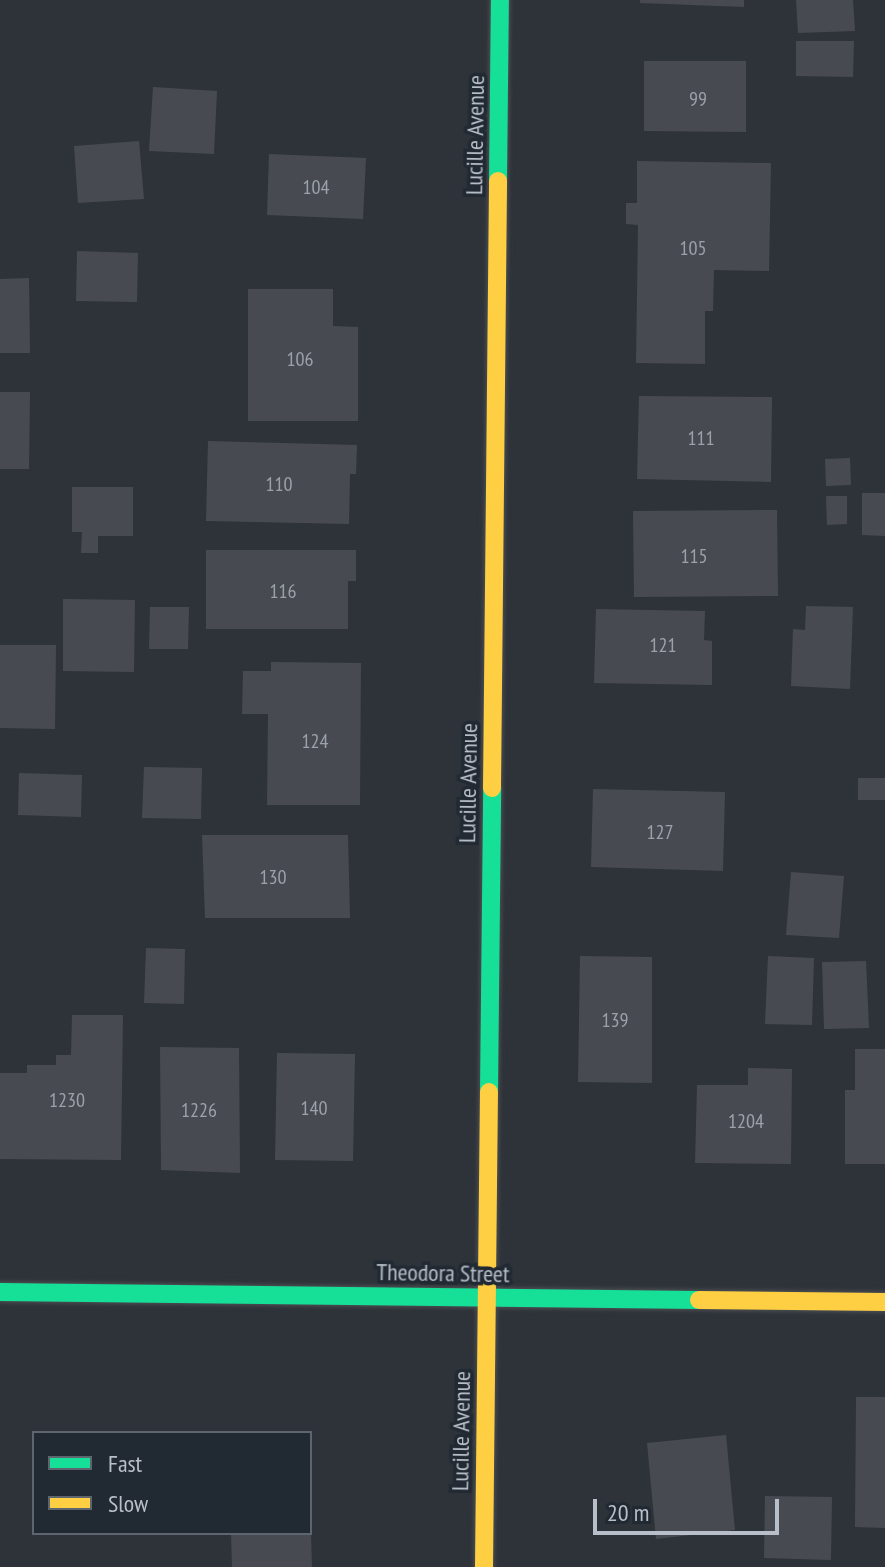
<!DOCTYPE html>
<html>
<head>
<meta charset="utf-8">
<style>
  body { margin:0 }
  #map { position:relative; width:885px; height:1567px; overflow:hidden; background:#2e3339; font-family:"PT Sans Narrow",sans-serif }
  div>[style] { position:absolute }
  .building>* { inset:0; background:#474b51 }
  .roads { filter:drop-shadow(0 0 2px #4c4f53) drop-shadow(0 0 2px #4c4f53) }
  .fast>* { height:18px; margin:-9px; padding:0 9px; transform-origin:9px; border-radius:9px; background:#16e098 }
  .slow>* { height:18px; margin:-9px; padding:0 9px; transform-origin:9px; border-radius:9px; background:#ffcf43 }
  span { translate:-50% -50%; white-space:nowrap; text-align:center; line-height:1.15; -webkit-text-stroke:7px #212933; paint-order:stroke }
  .number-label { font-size:20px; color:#9ca2aa }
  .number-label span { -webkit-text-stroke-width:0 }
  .street-label { font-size:24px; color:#b9bfc8 }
  .legend { position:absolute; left:32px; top:1431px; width:280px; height:104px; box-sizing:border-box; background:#212933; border:2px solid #5e656f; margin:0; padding:10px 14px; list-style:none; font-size:24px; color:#b9bfc8 }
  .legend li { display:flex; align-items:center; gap:16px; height:40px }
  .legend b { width:40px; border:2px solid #5e656f }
  .scale { position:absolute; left:593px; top:1499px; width:186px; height:36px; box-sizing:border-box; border:4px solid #b9bfc8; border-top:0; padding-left:10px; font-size:24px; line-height:28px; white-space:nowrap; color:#b9bfc8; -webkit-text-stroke:6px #212933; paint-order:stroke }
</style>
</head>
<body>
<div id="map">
  <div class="building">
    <i style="clip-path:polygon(640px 0,744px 0,744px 7px,640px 3px)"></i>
    <i style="clip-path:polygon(796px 0,853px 0,855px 31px,798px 33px)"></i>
    <i style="clip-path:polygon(796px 41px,854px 41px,853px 77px,796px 76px)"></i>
    <i style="clip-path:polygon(644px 61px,746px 61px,746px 132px,644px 131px)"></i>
    <i style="clip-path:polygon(153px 87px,217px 91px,214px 154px,149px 151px)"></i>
    <i style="clip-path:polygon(139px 141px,144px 199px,78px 203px,74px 146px)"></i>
    <i style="clip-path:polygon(269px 154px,366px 158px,363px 219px,267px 215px)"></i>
    <i style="clip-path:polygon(637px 161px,771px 163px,769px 271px,714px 270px,713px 311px,705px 311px,705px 364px,636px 363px,638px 225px,626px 224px,626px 203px,637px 203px)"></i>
    <i style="clip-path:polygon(77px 251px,138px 253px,137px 302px,76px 301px)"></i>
    <i style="clip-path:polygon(29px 278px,30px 353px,0 353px,0 279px)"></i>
    <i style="clip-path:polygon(248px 289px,333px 289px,333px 326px,358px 327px,358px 421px,248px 421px)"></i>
    <i style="clip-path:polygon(0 392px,30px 392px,29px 469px,0 469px)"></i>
    <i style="clip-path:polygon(639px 396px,772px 397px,771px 482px,637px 479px)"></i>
    <i style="clip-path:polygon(208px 441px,357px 445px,356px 474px,350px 474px,349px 524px,206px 521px)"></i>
    <i style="clip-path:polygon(850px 458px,851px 485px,826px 486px,825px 459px)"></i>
    <i style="clip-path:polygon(72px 487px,133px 487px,133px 536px,98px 536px,98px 553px,81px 553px,82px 532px,72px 532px)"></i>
    <i style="clip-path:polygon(862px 493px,885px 493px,885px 536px,862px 535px)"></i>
    <i style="clip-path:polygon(826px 496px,847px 496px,847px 524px,827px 525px)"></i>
    <i style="clip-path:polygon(777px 510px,778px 596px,634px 597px,633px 511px)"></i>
    <i style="clip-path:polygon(206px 550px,356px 550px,356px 581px,348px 581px,348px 629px,206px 629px)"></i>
    <i style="clip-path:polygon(63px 599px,135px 600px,134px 672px,63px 671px)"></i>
    <i style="clip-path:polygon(806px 606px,853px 607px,850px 689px,791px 686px,793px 629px,805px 630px)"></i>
    <i style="clip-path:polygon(150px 607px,189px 607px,188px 649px,149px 649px)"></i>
    <i style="clip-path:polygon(596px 609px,705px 611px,704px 640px,712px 641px,712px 685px,594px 683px)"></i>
    <i style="clip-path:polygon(0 645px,56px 645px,55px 729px,0 728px)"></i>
    <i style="clip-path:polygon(271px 662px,361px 663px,360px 805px,267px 805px,268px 714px,242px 714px,243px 671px,271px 671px)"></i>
    <i style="clip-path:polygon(144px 767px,202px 768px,201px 819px,142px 818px)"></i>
    <i style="clip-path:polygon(19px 773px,82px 775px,81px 817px,18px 815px)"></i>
    <i style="clip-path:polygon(858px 778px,885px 778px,885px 800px,858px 800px)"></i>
    <i style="clip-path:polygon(593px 789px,725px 792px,723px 871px,591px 867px)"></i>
    <i style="clip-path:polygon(202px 835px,348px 835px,350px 918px,205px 918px)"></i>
    <i style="clip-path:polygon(791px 872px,844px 876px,839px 938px,786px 935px)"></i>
    <i style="clip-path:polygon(146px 948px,185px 949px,184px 1004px,144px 1003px)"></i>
    <i style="clip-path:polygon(580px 956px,652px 957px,652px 1083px,578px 1082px)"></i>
    <i style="clip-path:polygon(768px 956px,814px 958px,812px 1025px,765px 1024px)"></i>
    <i style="clip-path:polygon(866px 961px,869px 1028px,824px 1029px,822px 962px)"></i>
    <i style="clip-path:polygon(72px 1015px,123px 1015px,121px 1160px,0 1159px,0 1073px,27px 1073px,27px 1065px,56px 1065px,56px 1055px,71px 1055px)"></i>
    <i style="clip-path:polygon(160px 1047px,239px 1048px,240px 1173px,161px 1170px)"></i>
    <i style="clip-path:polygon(855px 1049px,885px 1049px,885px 1164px,845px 1164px,845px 1090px,855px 1090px)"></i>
    <i style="clip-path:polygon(277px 1053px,355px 1054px,353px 1161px,275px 1160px)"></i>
    <i style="clip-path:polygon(748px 1068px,792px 1069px,791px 1164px,695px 1163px,697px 1085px,748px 1085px)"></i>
    <i style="clip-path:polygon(856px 1397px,885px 1397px,885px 1528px,855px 1527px)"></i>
    <i style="clip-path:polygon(726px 1435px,735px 1530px,656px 1539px,647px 1443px)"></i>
    <i style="clip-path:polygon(765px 1496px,832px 1497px,831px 1560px,764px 1558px)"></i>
    <i style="clip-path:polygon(231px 1533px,311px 1533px,312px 1567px,232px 1567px)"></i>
  </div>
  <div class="roads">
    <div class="fast">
      <i style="left:498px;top:181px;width:181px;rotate:-89.4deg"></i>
      <i style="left:489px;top:1092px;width:304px;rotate:-89.4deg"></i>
      <i style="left:0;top:1292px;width:699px;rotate:0.66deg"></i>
    </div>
    <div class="slow">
      <i style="left:492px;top:788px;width:607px;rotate:-89.43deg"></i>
      <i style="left:699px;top:1300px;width:186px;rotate:0.6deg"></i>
      <i style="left:484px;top:1567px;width:475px;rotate:-89.4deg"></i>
    </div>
  </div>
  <div class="number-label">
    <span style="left:698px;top:99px">99</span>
    <span style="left:316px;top:187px">104</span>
    <span style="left:693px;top:248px">105</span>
    <span style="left:300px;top:359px">106</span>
    <span style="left:701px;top:438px">111</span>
    <span style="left:279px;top:484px">110</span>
    <span style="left:694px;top:556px">115</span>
    <span style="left:283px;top:591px">116</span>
    <span style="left:663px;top:645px">121</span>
    <span style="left:315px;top:741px">124</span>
    <span style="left:660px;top:832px">127</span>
    <span style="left:273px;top:877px">130</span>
    <span style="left:615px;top:1020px">139</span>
    <span style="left:67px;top:1100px">1230</span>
    <span style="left:314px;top:1108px">140</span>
    <span style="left:199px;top:1110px">1226</span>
    <span style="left:746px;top:1121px">1204</span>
  </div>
  <div class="street-label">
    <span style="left:475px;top:135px;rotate:-89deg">Lucille Avenue</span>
    <span style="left:468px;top:783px;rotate:-89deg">Lucille Avenue</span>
    <span style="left:443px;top:1273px;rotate:1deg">Theodora Street</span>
    <span style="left:461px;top:1431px;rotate:-89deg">Lucille Avenue</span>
  </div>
  <ul class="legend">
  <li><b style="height:10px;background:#16e098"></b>Fast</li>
  <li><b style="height:10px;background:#ffcf43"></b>Slow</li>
  </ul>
  <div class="scale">20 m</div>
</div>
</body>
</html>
